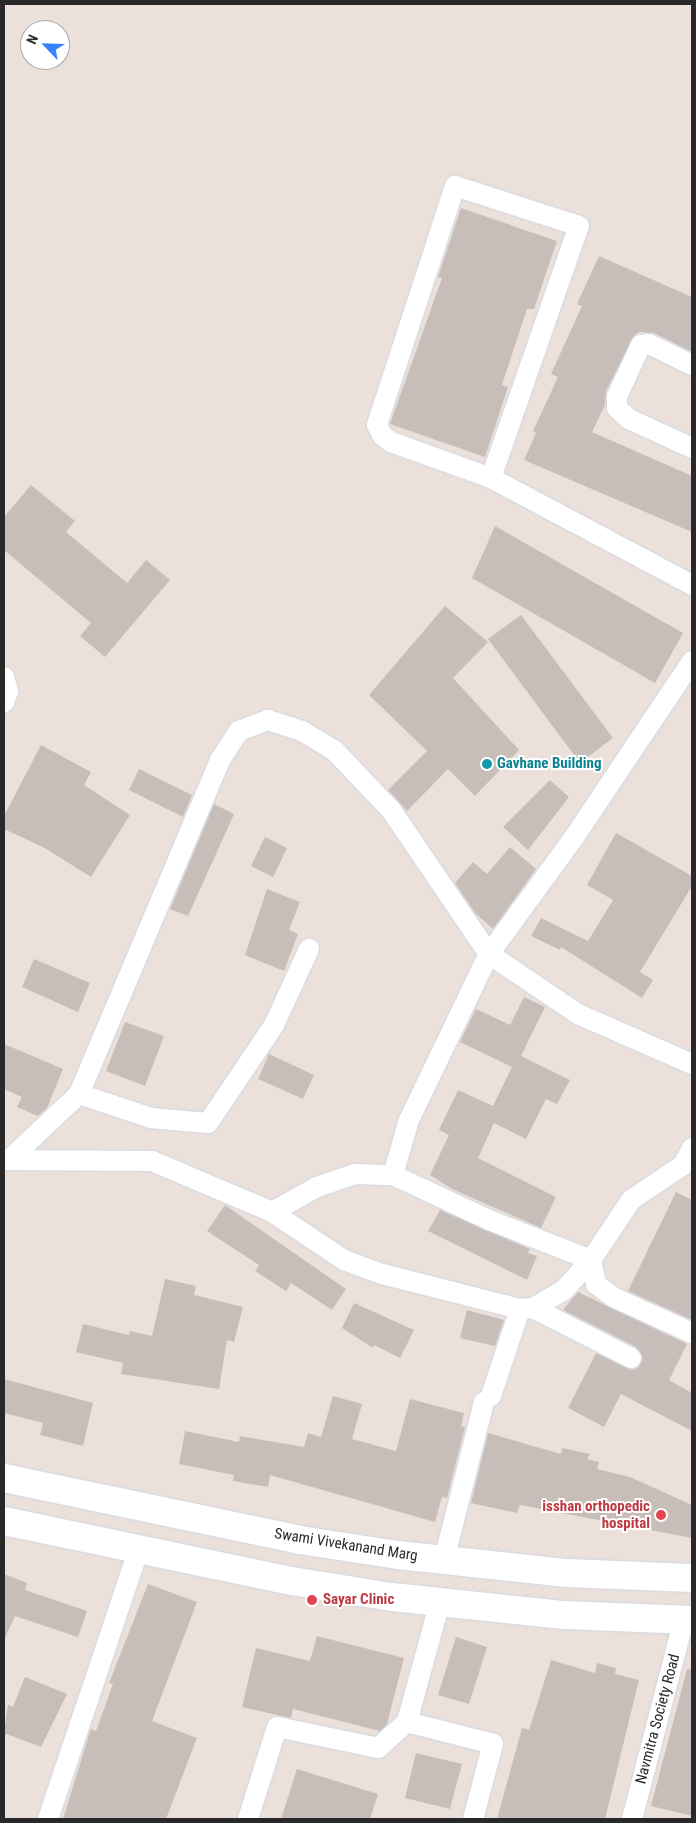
<!DOCTYPE html>
<html>
<head>
<meta charset="utf-8">
<style>
  body { margin:0 }
  #map { position:relative; width:696px; height:1823px; overflow:hidden; background:#ece1da; font-family:"Roboto Condensed",sans-serif }
  div>[style] { position:absolute }
  .building>* { inset:0; background:#c7beba }
  .roads { filter:drop-shadow(0 0 1px #cfd7e3) drop-shadow(0 0 1px #cfd7e3) }
  .minor>* { height:20px; margin:-10px; padding:0 10px; transform-origin:10px; border-radius:10px; background:#fff }
  .secondary>* { height:28px; margin:-14px; padding:0 14px; transform-origin:14px; border-radius:14px; background:#fff }
  .dots>* { width:14px; height:14px; translate:-50% -50%; box-sizing:border-box; border:2px solid #fff; border-radius:50% }
  span { translate:-50% -50%; white-space:nowrap; text-align:center; line-height:1.15; -webkit-text-stroke:4px #fff; paint-order:stroke }
  .culture-label { font-size:15px; color:#0d838f; font-weight:700 }
  .left { translate:0 -50%; text-align:left }
  .health-label { font-size:15px; color:#be3a42; font-weight:700 }
  .right { translate:-100% -50%; text-align:right }
  .street-label { font-size:15px; color:#292929 }
  .frame { position:absolute; inset:0; border:5px solid #292929; pointer-events:none }
  .north { position:absolute; left:20px; top:20px; width:50px; height:50px; box-sizing:border-box; background:#fff; border:1px solid #a9a9a9; border-radius:50%; rotate:294deg; font-size:14px; font-weight:700; line-height:20px; text-align:center; color:#292929 }
  .north::after { content:''; display:block; margin:auto; width:18px; height:22px; background:#3484ff; clip-path:polygon(50% 0,100% 100%,50% 72%,0 100%) }
</style>
</head>
<body>
<div id="map">
  <div class="building">
    <i style="clip-path:polygon(461px 208px,557px 241px,534px 309px,527px 309px,502px 385px,508px 387px,485px 457px,390px 424px,442px 278px,438px 277px)"></i>
    <i style="clip-path:polygon(599px 256px,692px 297px,692px 352px,654px 333px,639px 332px,634px 336px,606px 391px,605px 405px,592px 432px,692px 476px,692px 532px,524px 460px,536px 433px,533px 431px,558px 377px,551px 374px,582px 306px,577px 304px)"></i>
    <i style="clip-path:polygon(31px 485px,75px 521px,66px 532px,127px 583px,146px 560px,170px 580px,105px 657px,80px 636px,91px 623px,4px 550px,4px 517px)"></i>
    <i style="clip-path:polygon(495px 526px,683px 633px,655px 683px,472px 578px)"></i>
    <i style="clip-path:polygon(445px 606px,488px 642px,453px 678px,519px 750px,475px 796px,448px 769px,407px 811px,388px 790px,427px 751px,369px 695px)"></i>
    <i style="clip-path:polygon(521px 615px,613px 738px,580px 763px,488px 639px)"></i>
    <i style="clip-path:polygon(41px 745px,91px 772px,84px 785px,130px 815px,91px 877px,43px 847px,4px 829px,4px 816px)"></i>
    <i style="clip-path:polygon(139px 769px,192px 795px,183px 817px,129px 790px)"></i>
    <i style="clip-path:polygon(550px 780px,569px 797px,528px 850px,503px 827px)"></i>
    <i style="clip-path:polygon(214px 804px,234px 814px,188px 916px,170px 909px)"></i>
    <i style="clip-path:polygon(616px 833px,692px 876px,692px 886px,640px 972px,653px 980px,642px 998px,561px 947px,560px 950px,531px 936px,541px 918px,588px 941px,613px 900px,587px 885px)"></i>
    <i style="clip-path:polygon(265px 837px,287px 848px,273px 877px,251px 866px)"></i>
    <i style="clip-path:polygon(510px 847px,536px 869px,493px 929px,475px 913px,455px 883px,473px 862px,487px 874px)"></i>
    <i style="clip-path:polygon(267px 889px,300px 902px,289px 930px,298px 934px,284px 971px,245px 955px)"></i>
    <i style="clip-path:polygon(34px 959px,90px 983px,78px 1012px,22px 987px)"></i>
    <i style="clip-path:polygon(524px 997px,545px 1007px,521px 1056px,570px 1080px,557px 1104px,546px 1099px,526px 1139px,494px 1123px,478px 1158px,556px 1197px,541px 1228px,452px 1189px,430px 1175px,449px 1135px,439px 1130px,458px 1090px,493px 1106px,512px 1067px,460px 1042px,476px 1009px,510px 1025px)"></i>
    <i style="clip-path:polygon(125px 1022px,164px 1036px,145px 1086px,106px 1071px)"></i>
    <i style="clip-path:polygon(4px 1044px,63px 1069px,47px 1108px,38px 1116px,17px 1107px,22px 1097px,4px 1089px)"></i>
    <i style="clip-path:polygon(269px 1054px,314px 1075px,303px 1099px,258px 1079px)"></i>
    <i style="clip-path:polygon(676px 1192px,692px 1200px,692px 1320px,628px 1291px)"></i>
    <i style="clip-path:polygon(225px 1205px,346px 1289px,332px 1310px,291px 1283px,286px 1291px,255px 1271px,259px 1265px,207px 1231px)"></i>
    <i style="clip-path:polygon(440px 1210px,530px 1249px,528px 1253px,537px 1256px,527px 1280px,428px 1231px)"></i>
    <i style="clip-path:polygon(165px 1279px,196px 1286px,194px 1295px,243px 1307px,234px 1342px,227px 1340px,219px 1389px,121px 1374px,123px 1363px,76px 1352px,83px 1324px,129px 1335px,130px 1331px,152px 1336px)"></i>
    <i style="clip-path:polygon(578px 1292px,687px 1344px,669px 1380px,692px 1393px,692px 1431px,621px 1394px,604px 1427px,568px 1408px,596px 1353px,631px 1370px,638px 1368px,643px 1358px,636px 1347px,563px 1310px)"></i>
    <i style="clip-path:polygon(354px 1303px,414px 1330px,400px 1358px,374px 1345px,373px 1348px,342px 1328px)"></i>
    <i style="clip-path:polygon(467px 1310px,504px 1320px,495px 1346px,460px 1338px)"></i>
    <i style="clip-path:polygon(4px 1379px,93px 1403px,83px 1446px,40px 1435px,43px 1423px,4px 1413px)"></i>
    <i style="clip-path:polygon(333px 1396px,362px 1404px,352px 1439px,396px 1451px,410px 1399px,464px 1413px,461px 1426px,465px 1427px,447px 1498px,442px 1497px,435px 1522px,270px 1475px,268px 1487px,233px 1481px,234px 1475px,179px 1464px,185px 1431px,239px 1442px,240px 1436px,304px 1447px,308px 1433px,321px 1437px)"></i>
    <i style="clip-path:polygon(488px 1433px,561px 1454px,562px 1448px,590px 1454px,587px 1459px,599px 1462px,597px 1469px,630px 1477px,692px 1505px,692px 1538px,520px 1505px,517px 1513px,471px 1503px)"></i>
    <i style="clip-path:polygon(4px 1574px,27px 1583px,25px 1590px,87px 1611px,78px 1637px,15px 1616px,4px 1640px)"></i>
    <i style="clip-path:polygon(148px 1584px,197px 1602px,152px 1721px,197px 1738px,166px 1819px,63px 1819px,88px 1738px,91px 1729px,96px 1731px,113px 1684px,109px 1683px)"></i>
    <i style="clip-path:polygon(317px 1636px,404px 1658px,387px 1724px,380px 1731px,293px 1709px,291px 1718px,242px 1707px,256px 1648px,310px 1661px)"></i>
    <i style="clip-path:polygon(456px 1637px,487px 1647px,469px 1704px,438px 1695px)"></i>
    <i style="clip-path:polygon(551px 1660px,595px 1673px,597px 1663px,616px 1668px,615px 1674px,639px 1680px,605px 1819px,497px 1819px,522px 1728px,529px 1730px)"></i>
    <i style="clip-path:polygon(687px 1669px,692px 1670px,692px 1816px,651px 1806px)"></i>
    <i style="clip-path:polygon(25px 1677px,67px 1694px,41px 1747px,4px 1733px,8px 1705px,13px 1707px)"></i>
    <i style="clip-path:polygon(416px 1753px,462px 1764px,450px 1809px,405px 1798px)"></i>
    <i style="clip-path:polygon(297px 1769px,378px 1794px,370px 1819px,281px 1819px)"></i>
  </div>
  <div class="roads">
    <div class="minor">
      <i style="left:692px;top:365px;width:48px;rotate:-154deg"></i>
      <i style="left:649px;top:344px;width:8px;rotate:173deg"></i>
      <i style="left:641px;top:345px;width:56px;rotate:115.2deg"></i>
      <i style="left:617px;top:396px;width:12px;rotate:90deg"></i>
      <i style="left:617px;top:408px;width:16px;rotate:43deg"></i>
      <i style="left:629px;top:419px;width:69px;rotate:24.7deg"></i>
      <i style="left:491px;top:478px;width:267px;rotate:-70.8deg"></i>
      <i style="left:579px;top:226px;width:130px;rotate:-162.1deg"></i>
      <i style="left:455px;top:186px;width:251px;rotate:108.1deg"></i>
      <i style="left:377px;top:425px;width:11px;rotate:63deg"></i>
      <i style="left:382px;top:435px;width:11px;rotate:38deg"></i>
      <i style="left:391px;top:442px;width:106px;rotate:19.8deg"></i>
      <i style="left:491px;top:478px;width:228px;rotate:28deg"></i>
      <i style="left:4px;top:677px;width:15px;rotate:74deg"></i>
      <i style="left:8px;top:691px;width:12px;rotate:110deg"></i>
      <i style="left:79px;top:1094px;width:76px;rotate:18.4deg"></i>
      <i style="left:151px;top:1118px;width:57px;rotate:5deg"></i>
      <i style="left:208px;top:1123px;width:118px;rotate:-56deg"></i>
      <i style="left:274px;top:1025px;width:84px;rotate:-65.3deg"></i>
      <i style="left:11px;top:1158px;width:93px;rotate:-43.3deg"></i>
      <i style="left:79px;top:1094px;width:363px;rotate:-67.1deg"></i>
      <i style="left:220px;top:760px;width:35px;rotate:-57deg"></i>
      <i style="left:239px;top:731px;width:31px;rotate:-21deg"></i>
      <i style="left:268px;top:720px;width:36px;rotate:18deg"></i>
      <i style="left:302px;top:731px;width:37px;rotate:31deg"></i>
      <i style="left:334px;top:750px;width:83px;rotate:46.5deg"></i>
      <i style="left:391px;top:810px;width:174px;rotate:55.8deg"></i>
      <i style="left:489px;top:954px;width:107px;rotate:34deg"></i>
      <i style="left:578px;top:1014px;width:124px;rotate:23.7deg"></i>
      <i style="left:6px;top:1160px;width:146px;rotate:0.4deg"></i>
      <i style="left:152px;top:1161px;width:130px;rotate:23deg"></i>
      <i style="left:272px;top:1212px;width:51px;rotate:-29.1deg"></i>
      <i style="left:317px;top:1187px;width:40px;rotate:-18.9deg"></i>
      <i style="left:355px;top:1174px;width:38px;rotate:2deg"></i>
      <i style="left:393px;top:1175px;width:57px;rotate:-73.8deg"></i>
      <i style="left:409px;top:1120px;width:184px;rotate:-64.3deg"></i>
      <i style="left:489px;top:954px;width:146px;rotate:-53.9deg"></i>
      <i style="left:575px;top:836px;width:211px;rotate:-56.2deg"></i>
      <i style="left:393px;top:1175px;width:106px;rotate:25.1deg"></i>
      <i style="left:489px;top:1220px;width:110px;rotate:21.4deg"></i>
      <i style="left:591px;top:1260px;width:72px;rotate:-56.3deg"></i>
      <i style="left:631px;top:1200px;width:63px;rotate:-33.9deg"></i>
      <i style="left:683px;top:1165px;width:19px;rotate:-62deg"></i>
      <i style="left:272px;top:1212px;width:87px;rotate:33.7deg"></i>
      <i style="left:344px;top:1260px;width:40px;rotate:20.2deg"></i>
      <i style="left:382px;top:1274px;width:142px;rotate:14.2deg"></i>
      <i style="left:520px;top:1309px;width:13px;rotate:-4deg"></i>
      <i style="left:533px;top:1308px;width:36px;rotate:-30deg"></i>
      <i style="left:564px;top:1290px;width:40px;rotate:-48deg"></i>
      <i style="left:591px;top:1260px;width:25px;rotate:78deg"></i>
      <i style="left:596px;top:1284px;width:21px;rotate:37deg"></i>
      <i style="left:613px;top:1297px;width:87px;rotate:24.5deg"></i>
      <i style="left:533px;top:1308px;width:110px;rotate:27deg"></i>
      <i style="left:491px;top:1396px;width:92px;rotate:-71.6deg"></i>
      <i style="left:444px;top:1560px;width:163px;rotate:-75.8deg"></i>
      <i style="left:440px;top:1602px;width:124px;rotate:105.4deg"></i>
      <i style="left:407px;top:1722px;width:89px;rotate:14.3deg"></i>
      <i style="left:493px;top:1744px;width:78px;rotate:104.9deg"></i>
      <i style="left:48px;top:1819px;width:285px;rotate:-71.4deg"></i>
      <i style="left:248px;top:1819px;width:96px;rotate:-72.5deg"></i>
      <i style="left:277px;top:1727px;width:103px;rotate:11.7deg"></i>
      <i style="left:378px;top:1748px;width:39px;rotate:-42deg"></i>
      <i style="left:632px;top:1819px;width:206px;rotate:-75.4deg"></i>
    </div>
    <div class="secondary">
      <i style="left:4px;top:1478px;width:302px;rotate:11.8deg"></i>
      <i style="left:300px;top:1540px;width:99px;rotate:8.7deg"></i>
      <i style="left:398px;top:1555px;width:170px;rotate:6.1deg"></i>
      <i style="left:567px;top:1573px;width:125px;rotate:2.3deg"></i>
      <i style="left:4px;top:1521px;width:294px;rotate:11.8deg"></i>
      <i style="left:292px;top:1581px;width:101px;rotate:9.1deg"></i>
      <i style="left:392px;top:1597px;width:173px;rotate:6deg"></i>
      <i style="left:564px;top:1615px;width:128px;rotate:2.2deg"></i>
    </div>
  </div>
  <div class="dots">
    <i style="left:487px;top:764px;background:#0f9aa8"></i>
    <i style="left:661px;top:1515px;background:#e0444e"></i>
    <i style="left:312px;top:1600px;background:#e0444e"></i>
  </div>
  <div class="culture-label">
    <span class="left" style="left:497px;top:764px">Gavhane Building</span>
  </div>
  <div class="health-label">
    <span class="right" style="left:650px;top:1515px">isshan orthopedic<br>hospital</span>
    <span class="left" style="left:323px;top:1600px">Sayar Clinic</span>
  </div>
  <div class="street-label">
    <span style="left:346px;top:1545px;rotate:9deg">Swami Vivekanand Marg</span>
    <span style="left:658px;top:1719px;rotate:-75deg">Navmitra Society Road</span>
  </div>
  <div class="frame"></div>
  <div class="north">N</div>
</div>
</body>
</html>
